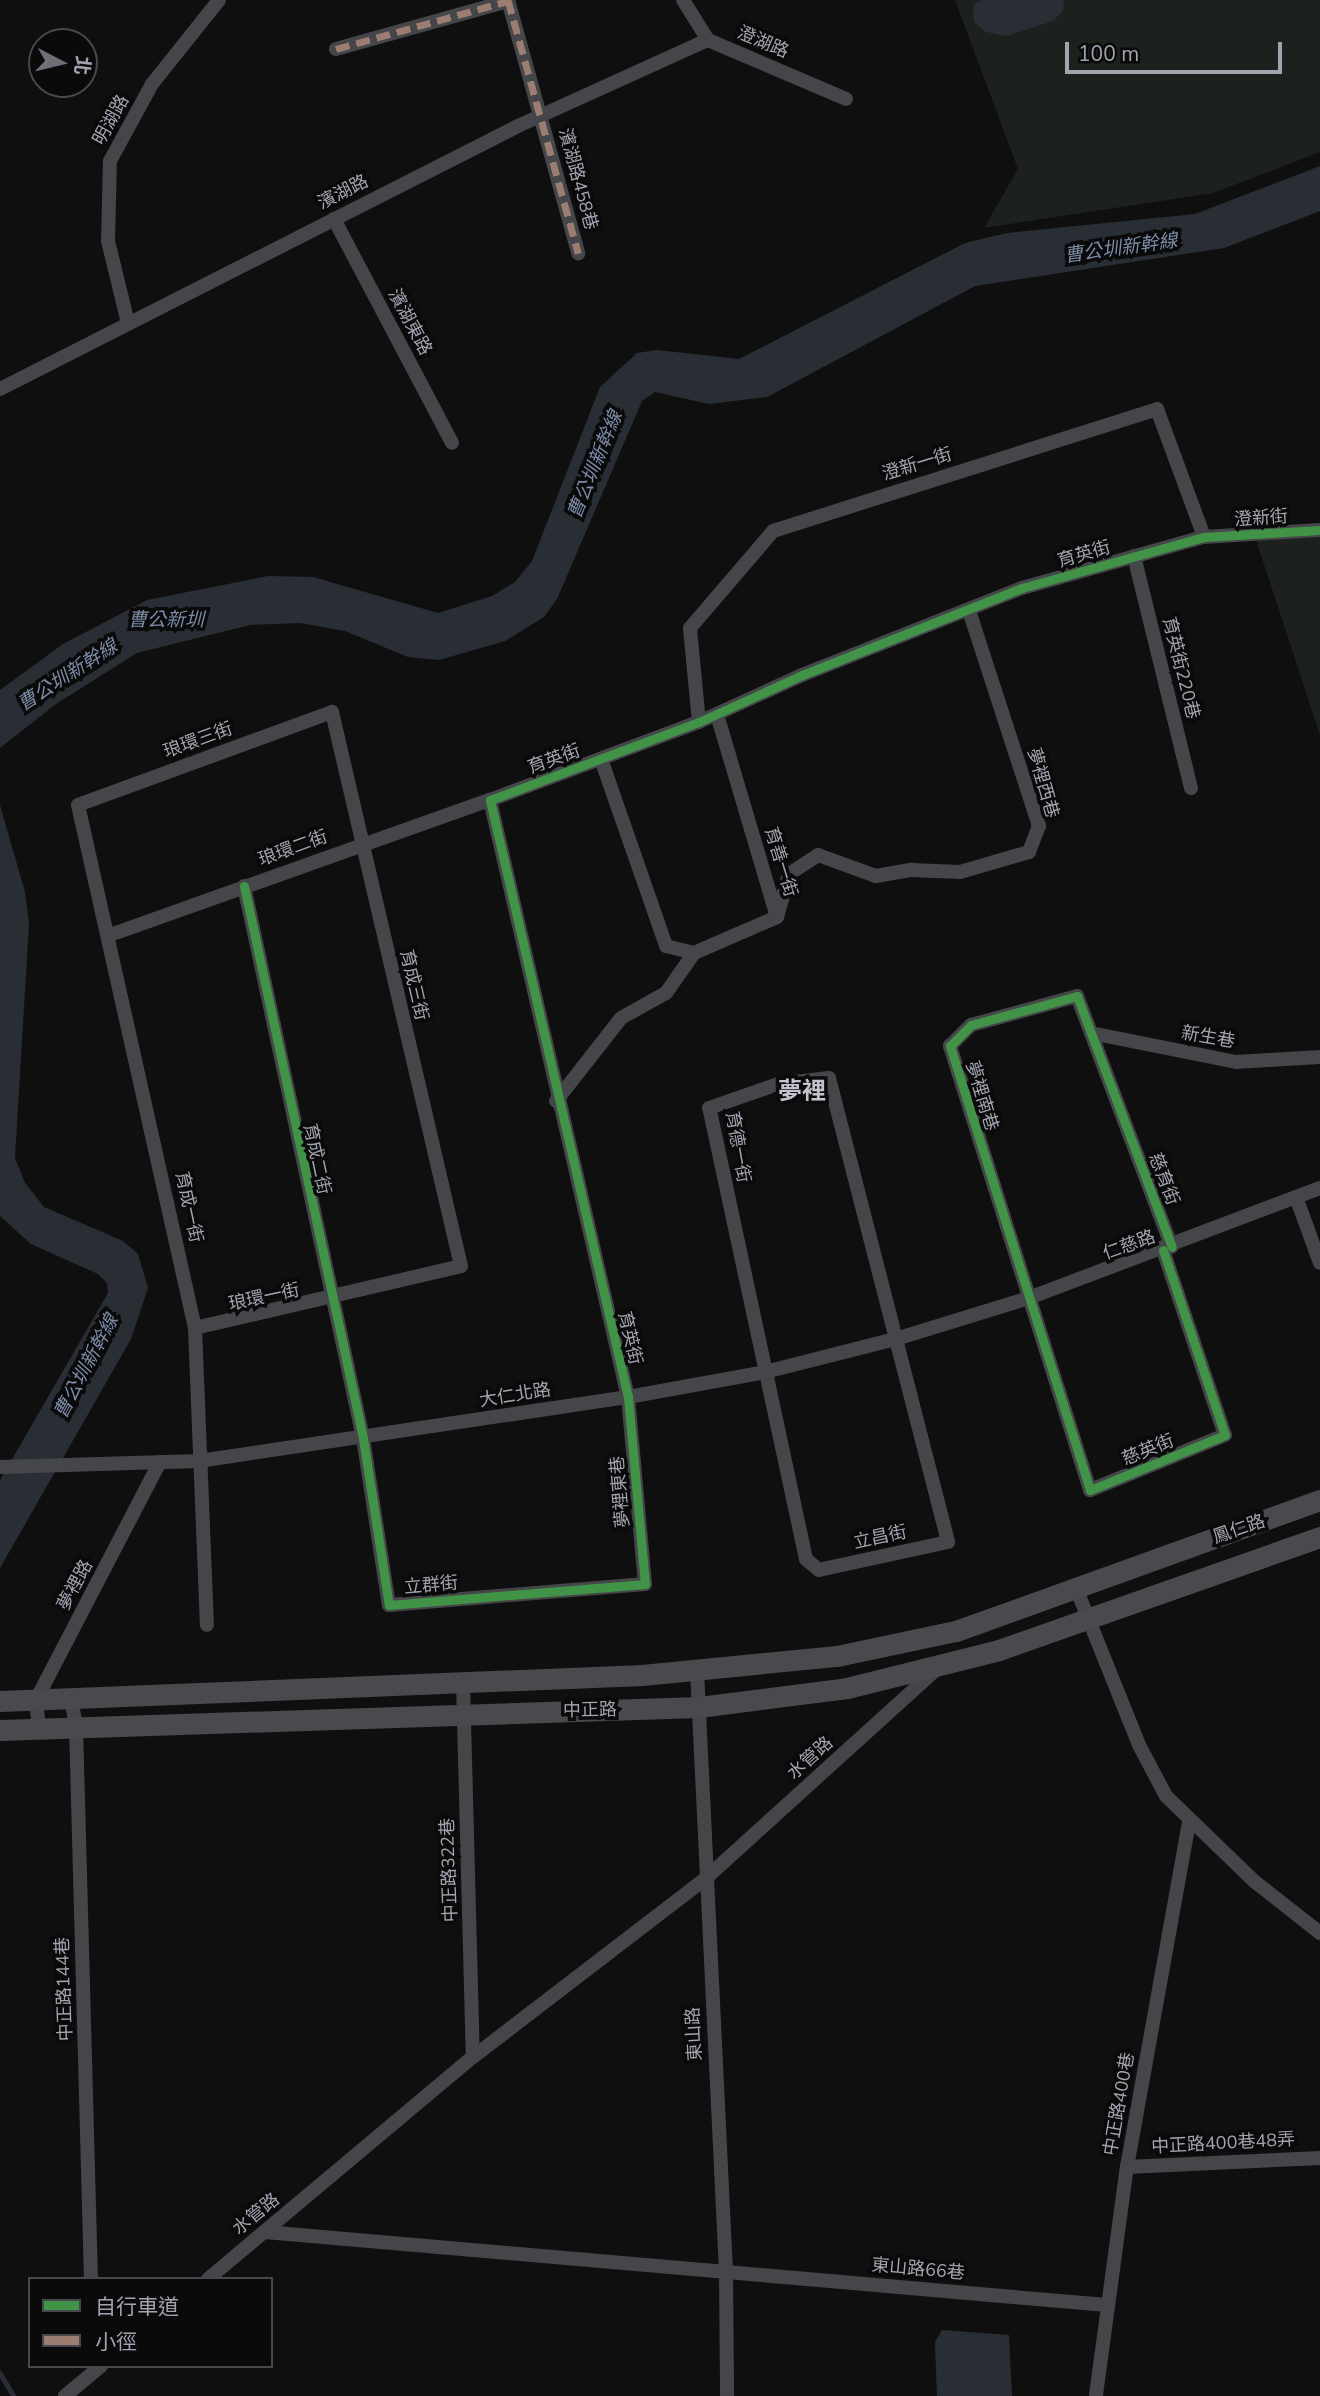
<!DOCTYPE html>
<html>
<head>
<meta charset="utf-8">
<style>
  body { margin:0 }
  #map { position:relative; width:1320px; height:2396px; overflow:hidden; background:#0f0f10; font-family:"Nunito Sans","Noto Sans TC",sans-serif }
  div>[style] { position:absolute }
  .green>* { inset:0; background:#1c211d }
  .water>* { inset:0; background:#292e35 }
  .stream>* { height:4.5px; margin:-2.25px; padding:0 2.25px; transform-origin:2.25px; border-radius:2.25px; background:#292e35 }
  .minor>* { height:14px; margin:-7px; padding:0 7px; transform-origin:7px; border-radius:7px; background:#454649 }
  .secondary>* { height:21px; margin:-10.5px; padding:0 10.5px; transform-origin:10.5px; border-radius:10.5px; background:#494a4d }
  .quiet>* { height:7px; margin-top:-3.5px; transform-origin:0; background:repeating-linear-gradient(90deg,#9b7d72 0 14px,transparent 0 21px) }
  .cycleway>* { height:9px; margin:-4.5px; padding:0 4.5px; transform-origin:4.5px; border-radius:4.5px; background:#419447 }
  span { translate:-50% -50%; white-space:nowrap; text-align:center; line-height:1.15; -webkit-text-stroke:7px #0a0a0b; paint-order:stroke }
  .street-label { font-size:18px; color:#a2a4af }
  .water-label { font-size:19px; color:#7c8ca7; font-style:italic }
  .district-label { font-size:24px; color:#c2c3cc; font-weight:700 }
  .legend { position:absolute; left:28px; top:2277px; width:245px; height:91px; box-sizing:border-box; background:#0a0a0b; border:2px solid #47484d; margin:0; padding:9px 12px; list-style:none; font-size:21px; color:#a2a4af }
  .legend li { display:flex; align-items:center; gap:14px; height:35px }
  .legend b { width:35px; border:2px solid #47484d }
  .north { position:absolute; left:28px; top:28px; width:70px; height:70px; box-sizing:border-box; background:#0a0a0b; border:2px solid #47484d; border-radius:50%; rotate:97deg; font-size:19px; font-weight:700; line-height:28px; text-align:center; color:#a2a4af }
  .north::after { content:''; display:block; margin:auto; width:24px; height:32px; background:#6f7077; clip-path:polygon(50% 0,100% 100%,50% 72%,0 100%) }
  .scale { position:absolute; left:1065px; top:42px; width:217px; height:32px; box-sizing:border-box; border:4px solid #a2a4af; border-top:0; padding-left:9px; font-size:21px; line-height:24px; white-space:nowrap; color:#a2a4af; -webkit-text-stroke:5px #0a0a0b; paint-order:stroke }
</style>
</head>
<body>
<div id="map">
  <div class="green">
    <i style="clip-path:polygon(955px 0,1320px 0,1320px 152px,1213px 193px,984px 228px,1018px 169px)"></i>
    <i style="clip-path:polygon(1320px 530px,1320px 735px,1254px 534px)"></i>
  </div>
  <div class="water">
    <i style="clip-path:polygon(981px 0,1064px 0,1063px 11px,1053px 21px,1007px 36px,986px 32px,974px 22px,973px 6px)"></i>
    <i style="clip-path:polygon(1320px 166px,1320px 211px,1224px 248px,975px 286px,767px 397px,709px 404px,655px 392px,642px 401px,557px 599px,544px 617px,505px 641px,439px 660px,408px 657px,345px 631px,300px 623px,250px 625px,137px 653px,56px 704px,0 748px,0 690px,63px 644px,147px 600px,268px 576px,313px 577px,438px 613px,492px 596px,515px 582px,532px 561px,600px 387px,637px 353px,657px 350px,739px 359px,965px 243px,1007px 233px,1195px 214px)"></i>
    <i style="clip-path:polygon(0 805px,25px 892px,29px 924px,15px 1158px,25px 1183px,44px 1207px,123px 1241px,138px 1254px,148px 1288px,131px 1339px,0 1568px,0 1480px,108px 1293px,107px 1283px,98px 1274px,31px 1244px,0 1216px)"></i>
    <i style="clip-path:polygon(942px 2330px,1009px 2335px,1012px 2396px,937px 2396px,935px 2342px)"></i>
  </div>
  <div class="stream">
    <i style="left:0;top:2373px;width:27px;rotate:59deg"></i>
  </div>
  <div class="minor">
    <i style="left:508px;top:0;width:263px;rotate:74.5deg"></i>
    <i style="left:683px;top:0;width:47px;rotate:58deg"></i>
    <i style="left:708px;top:40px;width:150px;rotate:23.1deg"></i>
    <i style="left:336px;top:49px;width:179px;rotate:-15.6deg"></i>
    <i style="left:334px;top:219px;width:253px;rotate:62.2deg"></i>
    <i style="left:128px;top:323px;width:84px;rotate:-103.7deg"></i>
    <i style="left:108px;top:241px;width:80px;rotate:-88.6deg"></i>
    <i style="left:110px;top:161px;width:88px;rotate:-61.4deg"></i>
    <i style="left:152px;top:84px;width:107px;rotate:-51.4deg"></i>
    <i style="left:0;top:389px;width:581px;rotate:-26.92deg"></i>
    <i style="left:518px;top:126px;width:209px;rotate:-24.4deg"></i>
    <i style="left:1134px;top:556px;width:239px;rotate:76.2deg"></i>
    <i style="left:699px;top:722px;width:94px;rotate:-95.5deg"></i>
    <i style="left:690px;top:628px;width:128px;rotate:-49.4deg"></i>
    <i style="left:773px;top:531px;width:403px;rotate:-17.6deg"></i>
    <i style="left:1157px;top:409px;width:136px;rotate:69.8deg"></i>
    <i style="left:601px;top:759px;width:198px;rotate:70.8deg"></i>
    <i style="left:666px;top:946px;width:29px;rotate:14deg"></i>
    <i style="left:694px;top:953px;width:90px;rotate:-23.4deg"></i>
    <i style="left:777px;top:917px;width:211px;rotate:-106.5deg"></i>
    <i style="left:244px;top:886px;width:565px;rotate:77.83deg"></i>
    <i style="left:363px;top:1438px;width:169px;rotate:81.2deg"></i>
    <i style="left:389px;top:1605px;width:257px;rotate:-4.7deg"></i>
    <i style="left:645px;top:1584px;width:188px;rotate:-95.2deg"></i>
    <i style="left:628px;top:1397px;width:613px;rotate:-103.02deg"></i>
    <i style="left:490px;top:800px;width:223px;rotate:-20.5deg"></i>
    <i style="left:699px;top:722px;width:113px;rotate:-24.5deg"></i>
    <i style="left:802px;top:675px;width:237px;rotate:-21.6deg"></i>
    <i style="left:1022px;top:588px;width:189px;rotate:-15.7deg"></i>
    <i style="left:1204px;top:537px;width:116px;rotate:-3.5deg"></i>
    <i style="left:777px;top:917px;width:45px;rotate:-74.4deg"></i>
    <i style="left:789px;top:874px;width:35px;rotate:-33deg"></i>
    <i style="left:818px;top:855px;width:62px;rotate:19.9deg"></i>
    <i style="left:876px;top:876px;width:36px;rotate:-10deg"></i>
    <i style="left:911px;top:870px;width:49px;rotate:2.3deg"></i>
    <i style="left:960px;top:872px;width:72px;rotate:-16.2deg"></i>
    <i style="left:1029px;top:852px;width:28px;rotate:-69deg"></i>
    <i style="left:1039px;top:826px;width:227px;rotate:-108deg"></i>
    <i style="left:110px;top:935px;width:403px;rotate:-19.6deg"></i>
    <i style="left:1091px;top:1033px;width:148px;rotate:11.3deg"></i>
    <i style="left:1236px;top:1062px;width:84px;rotate:-3.4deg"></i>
    <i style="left:829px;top:1078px;width:479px;rotate:75.6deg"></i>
    <i style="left:948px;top:1542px;width:132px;rotate:167.8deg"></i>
    <i style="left:819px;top:1570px;width:17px;rotate:-140deg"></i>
    <i style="left:806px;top:1559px;width:461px;rotate:-102.1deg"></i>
    <i style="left:709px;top:1108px;width:73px;rotate:-19.2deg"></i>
    <i style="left:778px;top:1084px;width:51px;rotate:-6.7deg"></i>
    <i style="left:556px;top:1101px;width:105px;rotate:-51.9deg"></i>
    <i style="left:621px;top:1018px;width:51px;rotate:-29.1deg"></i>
    <i style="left:666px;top:993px;width:49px;rotate:-55deg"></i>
    <i style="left:1296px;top:1197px;width:70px;rotate:70deg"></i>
    <i style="left:1163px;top:1250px;width:195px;rotate:71.5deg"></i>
    <i style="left:1225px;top:1435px;width:146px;rotate:157.8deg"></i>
    <i style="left:1090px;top:1490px;width:466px;rotate:-107.5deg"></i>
    <i style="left:950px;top:1046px;width:30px;rotate:-45deg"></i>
    <i style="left:971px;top:1025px;width:110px;rotate:-15.3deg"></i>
    <i style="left:1077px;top:996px;width:268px;rotate:69.3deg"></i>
    <i style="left:195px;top:1328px;width:273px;rotate:-13.1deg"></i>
    <i style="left:461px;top:1266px;width:569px;rotate:-103.11deg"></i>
    <i style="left:332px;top:712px;width:270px;rotate:159.9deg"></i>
    <i style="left:78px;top:805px;width:536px;rotate:77.39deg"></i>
    <i style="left:195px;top:1328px;width:297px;rotate:87.7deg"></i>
    <i style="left:0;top:1467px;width:199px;rotate:-1.7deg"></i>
    <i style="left:199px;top:1461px;width:434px;rotate:-8.5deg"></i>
    <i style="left:628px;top:1397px;width:139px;rotate:-10.3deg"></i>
    <i style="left:765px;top:1372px;width:138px;rotate:-14.2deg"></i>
    <i style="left:899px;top:1338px;width:133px;rotate:-17.1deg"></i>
    <i style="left:1026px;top:1299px;width:314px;rotate:-20.7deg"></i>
    <i style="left:1076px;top:1588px;width:169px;rotate:68.1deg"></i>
    <i style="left:1139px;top:1745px;width:58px;rotate:62.1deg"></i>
    <i style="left:1166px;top:1796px;width:122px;rotate:44deg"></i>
    <i style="left:1254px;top:1881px;width:84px;rotate:38.2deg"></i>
    <i style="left:697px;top:1670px;width:603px;rotate:87.24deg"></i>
    <i style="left:726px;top:2272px;width:124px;rotate:89.5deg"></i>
    <i style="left:463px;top:1682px;width:375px;rotate:88.5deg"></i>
    <i style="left:71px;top:1698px;width:28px;rotate:80deg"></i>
    <i style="left:76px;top:1726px;width:553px;rotate:88.45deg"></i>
    <i style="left:39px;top:1728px;width:28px;rotate:-96deg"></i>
    <i style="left:36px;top:1700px;width:268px;rotate:-62.5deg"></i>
    <i style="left:1127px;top:2167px;width:193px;rotate:-2.7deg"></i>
    <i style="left:265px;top:2232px;width:845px;rotate:4.96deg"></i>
    <i style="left:208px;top:2279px;width:346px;rotate:-40deg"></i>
    <i style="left:473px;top:2057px;width:292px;rotate:-37.5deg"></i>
    <i style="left:705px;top:1879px;width:316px;rotate:-42.2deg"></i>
    <i style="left:1096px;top:2395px;width:230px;rotate:-82.3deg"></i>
    <i style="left:1127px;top:2167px;width:351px;rotate:-79.8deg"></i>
    <i style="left:65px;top:2396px;width:47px;rotate:-39.8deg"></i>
  </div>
  <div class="secondary">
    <i style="left:0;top:1701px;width:643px;rotate:-2.32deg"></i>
    <i style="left:642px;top:1675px;width:196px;rotate:-5.6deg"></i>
    <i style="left:837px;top:1656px;width:122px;rotate:-11.9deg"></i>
    <i style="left:956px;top:1631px;width:387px;rotate:-19.8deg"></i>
    <i style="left:0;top:1730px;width:699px;rotate:-1.88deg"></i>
    <i style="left:699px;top:1707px;width:149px;rotate:-7.3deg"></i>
    <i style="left:847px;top:1688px;width:157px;rotate:-14deg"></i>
    <i style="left:999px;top:1650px;width:340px;rotate:-19.4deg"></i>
  </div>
  <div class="quiet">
    <i style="left:508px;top:0;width:263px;rotate:74.5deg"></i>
    <i style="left:336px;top:49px;width:179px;rotate:-15.6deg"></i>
  </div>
  <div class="cycleway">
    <i style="left:244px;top:886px;width:565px;rotate:77.83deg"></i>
    <i style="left:363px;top:1438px;width:169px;rotate:81.2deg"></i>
    <i style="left:389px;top:1605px;width:257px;rotate:-4.7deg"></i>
    <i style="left:645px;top:1584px;width:188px;rotate:-95.2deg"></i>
    <i style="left:628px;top:1397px;width:613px;rotate:-103.02deg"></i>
    <i style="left:490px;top:800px;width:223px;rotate:-20.5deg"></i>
    <i style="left:699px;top:722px;width:113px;rotate:-24.5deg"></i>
    <i style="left:802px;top:675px;width:237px;rotate:-21.6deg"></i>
    <i style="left:1022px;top:588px;width:189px;rotate:-15.7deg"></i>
    <i style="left:1204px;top:537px;width:116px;rotate:-3.5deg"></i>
    <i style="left:1163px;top:1250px;width:195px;rotate:71.5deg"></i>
    <i style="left:1225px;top:1435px;width:146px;rotate:157.8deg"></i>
    <i style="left:1090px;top:1490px;width:466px;rotate:-107.5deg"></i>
    <i style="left:950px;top:1046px;width:30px;rotate:-45deg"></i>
    <i style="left:971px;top:1025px;width:110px;rotate:-15.3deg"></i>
    <i style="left:1077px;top:996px;width:268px;rotate:69.3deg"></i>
  </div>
  <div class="street-label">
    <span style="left:763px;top:42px;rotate:23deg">澄湖路</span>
    <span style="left:111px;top:120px;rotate:-61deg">明湖路</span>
    <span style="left:578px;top:179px;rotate:75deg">濱湖路458巷</span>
    <span style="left:343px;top:192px;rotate:-27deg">濱湖路</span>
    <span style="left:410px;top:322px;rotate:62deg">濱湖東路</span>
    <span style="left:917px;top:464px;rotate:-17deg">澄新一街</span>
    <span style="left:1261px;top:518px;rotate:-4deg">澄新街</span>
    <span style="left:1084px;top:554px;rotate:-16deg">育英街</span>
    <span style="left:1181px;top:668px;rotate:76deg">育英街220巷</span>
    <span style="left:198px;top:740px;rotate:-20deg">琅環三街</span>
    <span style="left:554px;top:759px;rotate:-20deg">育英街</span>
    <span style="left:1043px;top:783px;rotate:74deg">夢裡西巷</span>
    <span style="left:293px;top:848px;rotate:-20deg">琅環二街</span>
    <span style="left:781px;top:862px;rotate:73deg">育善一街</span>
    <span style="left:414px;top:985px;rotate:77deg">育成三街</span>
    <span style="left:1208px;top:1037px;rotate:10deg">新生巷</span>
    <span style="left:982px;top:1096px;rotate:73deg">夢裡南巷</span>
    <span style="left:738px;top:1147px;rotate:80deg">育德一街</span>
    <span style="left:317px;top:1159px;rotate:78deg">育成二街</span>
    <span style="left:1164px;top:1179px;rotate:69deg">慈育街</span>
    <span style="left:189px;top:1207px;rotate:78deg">育成一街</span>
    <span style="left:1129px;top:1245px;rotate:-20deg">仁慈路</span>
    <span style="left:264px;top:1297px;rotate:-12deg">琅環一街</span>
    <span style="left:630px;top:1338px;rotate:77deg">育英街</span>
    <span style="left:515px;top:1395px;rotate:-9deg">大仁北路</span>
    <span style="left:1148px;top:1450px;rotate:-22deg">慈英街</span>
    <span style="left:620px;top:1492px;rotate:-95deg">夢裡東巷</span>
    <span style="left:1239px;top:1529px;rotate:-19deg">鳳仁路</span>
    <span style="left:880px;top:1537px;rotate:-12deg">立昌街</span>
    <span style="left:75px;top:1585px;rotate:-62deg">夢裡路</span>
    <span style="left:431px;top:1585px;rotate:-5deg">立群街</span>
    <span style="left:590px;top:1710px;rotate:-1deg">中正路</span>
    <span style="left:810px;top:1758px;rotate:-42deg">水管路</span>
    <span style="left:449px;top:1870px;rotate:-92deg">中正路322巷</span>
    <span style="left:64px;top:1989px;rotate:-92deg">中正路144巷</span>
    <span style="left:694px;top:2034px;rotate:-93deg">東山路</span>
    <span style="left:1119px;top:2104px;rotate:-80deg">中正路400巷</span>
    <span style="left:1223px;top:2143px;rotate:-3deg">中正路400巷48弄</span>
    <span style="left:256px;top:2214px;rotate:-39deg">水管路</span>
    <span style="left:918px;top:2269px;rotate:5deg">東山路66巷</span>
  </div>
  <div class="water-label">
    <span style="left:1121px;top:249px;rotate:-8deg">曹公圳新幹線</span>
    <span style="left:596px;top:465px;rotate:-68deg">曹公圳新幹線</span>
    <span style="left:166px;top:621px">曹公新圳</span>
    <span style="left:68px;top:676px;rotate:-33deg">曹公圳新幹線</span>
    <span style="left:87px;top:1367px;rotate:-62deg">曹公圳新幹線</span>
  </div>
  <div class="district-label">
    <span style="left:802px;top:1092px">夢裡</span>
  </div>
  <ul class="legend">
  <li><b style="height:9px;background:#419447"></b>自行車道</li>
  <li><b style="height:9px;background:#9b7d72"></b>小徑</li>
  </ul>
  <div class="north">北</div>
  <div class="scale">100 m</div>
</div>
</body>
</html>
